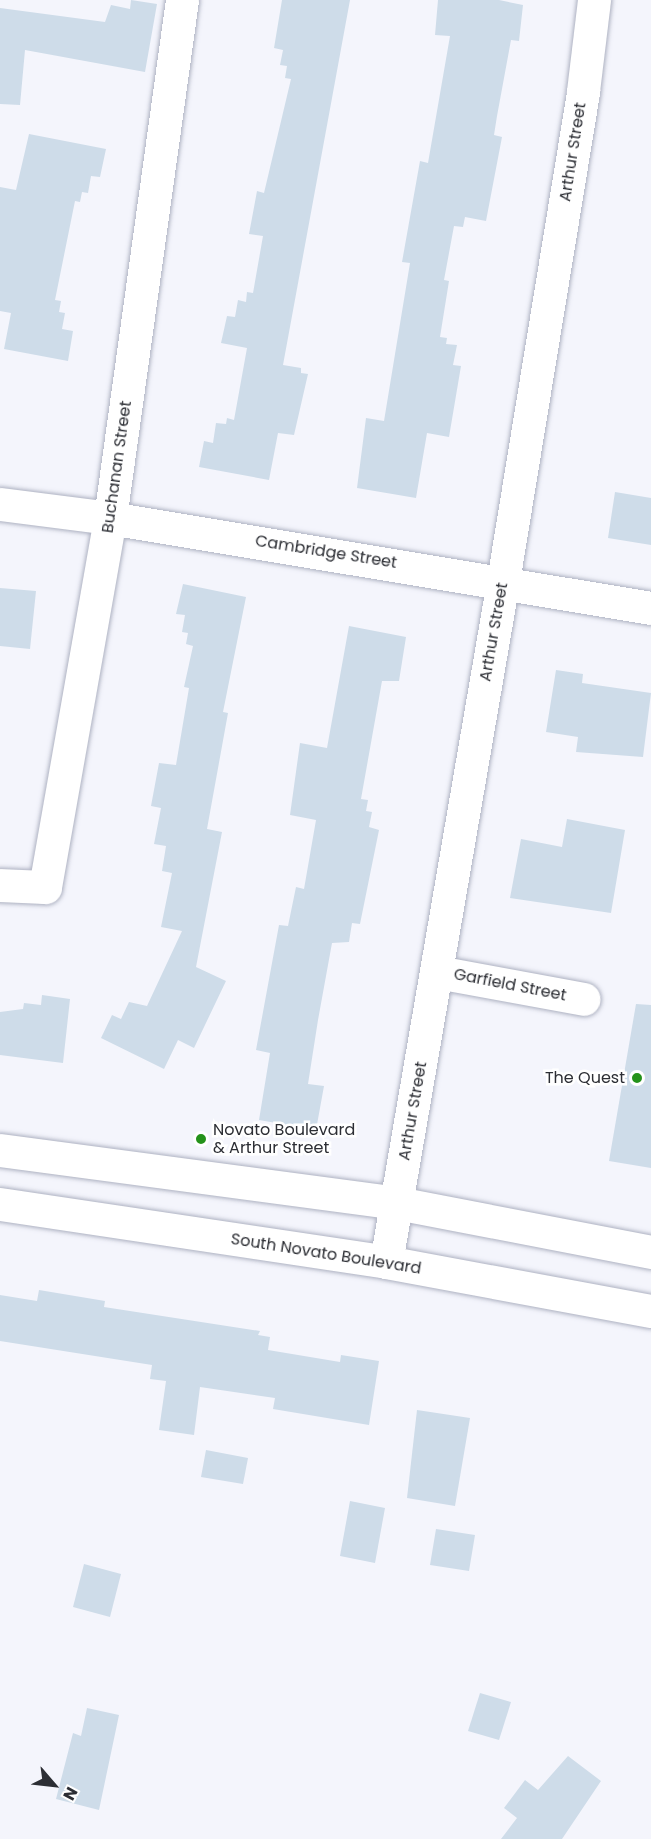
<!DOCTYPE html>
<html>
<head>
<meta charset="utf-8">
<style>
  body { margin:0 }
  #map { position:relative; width:651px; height:1839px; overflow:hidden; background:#f4f5fc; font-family:Poppins,sans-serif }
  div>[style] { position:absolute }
  .building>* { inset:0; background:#cedce9 }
  .roads { filter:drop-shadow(0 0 2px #aeb2c2) drop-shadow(0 0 2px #aeb2c2) }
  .minor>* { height:33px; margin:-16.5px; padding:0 16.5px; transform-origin:16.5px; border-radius:16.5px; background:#fff }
  .major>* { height:33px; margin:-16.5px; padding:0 16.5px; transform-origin:16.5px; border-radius:16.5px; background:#fff }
  .dots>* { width:16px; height:16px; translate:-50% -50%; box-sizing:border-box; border:3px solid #fff; border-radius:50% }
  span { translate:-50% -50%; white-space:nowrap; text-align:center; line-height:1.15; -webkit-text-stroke:5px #fff; paint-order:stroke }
  .street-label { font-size:16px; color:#2c2e34 }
  .poi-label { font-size:16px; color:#2c2e34 }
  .right { translate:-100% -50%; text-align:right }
  .left { translate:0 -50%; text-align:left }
  .north { position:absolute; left:24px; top:1755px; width:60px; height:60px; -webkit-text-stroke:4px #fff; paint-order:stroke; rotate:118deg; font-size:16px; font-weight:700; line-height:24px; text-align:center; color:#2c2e34 }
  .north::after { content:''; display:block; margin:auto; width:21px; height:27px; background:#2c2e34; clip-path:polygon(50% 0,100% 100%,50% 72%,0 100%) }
</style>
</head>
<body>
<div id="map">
  <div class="building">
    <i style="clip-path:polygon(131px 0,157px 4px,145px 72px,25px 50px,20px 105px,0 104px,0 8px,105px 22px,111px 5px,130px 9px)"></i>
    <i style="clip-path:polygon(282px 0,350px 0,283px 365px,301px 368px,301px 373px,308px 374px,294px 435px,278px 433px,269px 480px,199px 467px,204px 441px,213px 443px,216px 423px,226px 424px,227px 418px,234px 420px,247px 348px,221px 343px,227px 316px,235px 317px,238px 300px,246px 302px,247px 292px,253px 293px,263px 236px,249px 234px,257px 191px,264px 193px,291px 79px,285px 78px,287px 66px,280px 65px,283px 50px,274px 48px)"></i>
    <i style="clip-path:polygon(438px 0,499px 0,523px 5px,519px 41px,511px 40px,497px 116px,494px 135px,502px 137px,486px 221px,465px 217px,463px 227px,454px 226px,444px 280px,449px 281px,440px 337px,447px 338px,446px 344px,457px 345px,453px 365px,461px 366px,449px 437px,427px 433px,416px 498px,357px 488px,366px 418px,384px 421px,410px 263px,402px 262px,420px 161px,428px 163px,450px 36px,435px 35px)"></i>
    <i style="clip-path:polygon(29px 134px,106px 149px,100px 177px,91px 176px,88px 193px,82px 192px,80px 202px,75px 201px,55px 300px,61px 301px,59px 312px,65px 313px,62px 329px,73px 331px,68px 361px,4px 349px,11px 313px,0 311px,0 187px,16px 190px)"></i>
    <i style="clip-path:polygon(615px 492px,651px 498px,651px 545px,608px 538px)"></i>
    <i style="clip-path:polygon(183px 584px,246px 597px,223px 712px,228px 713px,207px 829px,222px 832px,196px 967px,226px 981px,194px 1048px,178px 1040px,164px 1069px,101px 1038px,112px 1015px,121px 1019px,129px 1002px,147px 1006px,182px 931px,161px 927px,172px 873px,162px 871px,166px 846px,154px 844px,161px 808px,151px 806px,159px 763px,176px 765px,189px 688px,184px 687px,193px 646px,186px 644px,188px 633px,182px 632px,185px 615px,176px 614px)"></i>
    <i style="clip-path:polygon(0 588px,36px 591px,30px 649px,0 646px)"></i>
    <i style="clip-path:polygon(349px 626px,406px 637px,399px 681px,382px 681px,361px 799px,368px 800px,366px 811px,372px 812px,369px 827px,379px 830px,360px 924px,352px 923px,349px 942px,332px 943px,318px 1020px,308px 1084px,324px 1086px,316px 1130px,259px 1120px,270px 1053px,256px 1050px,279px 925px,288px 926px,296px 887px,304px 889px,316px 820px,290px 815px,300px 743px,327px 748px)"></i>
    <i style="clip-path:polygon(556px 670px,583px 674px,582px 683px,651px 693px,643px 757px,576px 752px,578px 737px,546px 732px)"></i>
    <i style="clip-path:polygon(567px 819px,625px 830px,611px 913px,510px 898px,521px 839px,562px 847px)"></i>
    <i style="clip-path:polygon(42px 995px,70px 999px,63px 1063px,0 1055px,0 1012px,23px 1009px,24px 1003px,41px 1005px)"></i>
    <i style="clip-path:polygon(636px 1004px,651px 1005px,651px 1168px,609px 1161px)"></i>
    <i style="clip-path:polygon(39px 1290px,105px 1301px,104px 1307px,260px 1331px,258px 1335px,270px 1337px,268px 1350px,340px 1362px,341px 1355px,379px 1361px,369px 1425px,273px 1409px,275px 1398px,200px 1387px,194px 1435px,159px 1430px,166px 1381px,150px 1379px,152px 1365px,0 1341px,0 1295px,37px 1301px)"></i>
    <i style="clip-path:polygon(417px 1410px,470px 1418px,455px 1506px,407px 1498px)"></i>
    <i style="clip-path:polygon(206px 1450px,248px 1458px,243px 1484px,201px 1477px)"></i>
    <i style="clip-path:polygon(350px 1501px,385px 1508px,375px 1563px,340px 1556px)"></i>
    <i style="clip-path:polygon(436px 1529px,475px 1535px,469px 1571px,430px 1565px)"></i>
    <i style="clip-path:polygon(84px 1564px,121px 1574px,110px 1617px,73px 1607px)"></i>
    <i style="clip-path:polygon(480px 1693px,511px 1702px,499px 1740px,468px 1731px)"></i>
    <i style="clip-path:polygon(87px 1708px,119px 1715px,99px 1810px,56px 1799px,73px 1733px,81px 1736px)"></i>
    <i style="clip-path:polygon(568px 1756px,601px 1781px,562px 1839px,501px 1839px,517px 1818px,504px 1808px,525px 1780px,538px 1790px)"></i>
  </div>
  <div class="roads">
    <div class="minor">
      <i style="left:0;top:504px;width:111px;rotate:7.3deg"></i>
      <i style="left:110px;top:518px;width:548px;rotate:9.45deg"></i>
      <i style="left:0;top:885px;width:45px;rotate:2.5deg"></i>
      <i style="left:45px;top:887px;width:375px;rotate:-80deg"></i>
      <i style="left:110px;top:518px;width:523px;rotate:-82.09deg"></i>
      <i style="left:437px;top:972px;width:149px;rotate:10.4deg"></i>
      <i style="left:386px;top:1262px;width:691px;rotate:-80.25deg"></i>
      <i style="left:503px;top:581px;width:496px;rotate:-80.7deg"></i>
      <i style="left:583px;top:91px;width:92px;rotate:-83.1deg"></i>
    </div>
    <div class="major">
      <i style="left:0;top:1150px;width:401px;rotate:7.6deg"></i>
      <i style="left:397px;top:1203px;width:259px;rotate:10.9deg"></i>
      <i style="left:0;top:1204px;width:390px;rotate:8.5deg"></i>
      <i style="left:386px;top:1262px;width:269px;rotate:10.5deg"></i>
    </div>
  </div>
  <div class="dots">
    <i style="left:637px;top:1078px;background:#24921a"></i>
    <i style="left:201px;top:1139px;background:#24921a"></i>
  </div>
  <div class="street-label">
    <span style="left:573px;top:152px;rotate:-81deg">Arthur Street</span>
    <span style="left:117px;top:467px;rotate:-82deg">Buchanan Street</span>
    <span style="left:326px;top:552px;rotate:9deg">Cambridge Street</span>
    <span style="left:494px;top:632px;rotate:-80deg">Arthur Street</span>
    <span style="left:510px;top:985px;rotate:11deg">Garfield Street</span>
    <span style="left:413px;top:1111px;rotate:-80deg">Arthur Street</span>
    <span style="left:326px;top:1254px;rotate:9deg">South Novato Boulevard</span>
  </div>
  <div class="poi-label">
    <span class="right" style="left:625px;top:1078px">The Quest</span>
    <span class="left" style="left:213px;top:1139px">Novato Boulevard<br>&amp; Arthur Street</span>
  </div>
  <div class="north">N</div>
</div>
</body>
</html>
